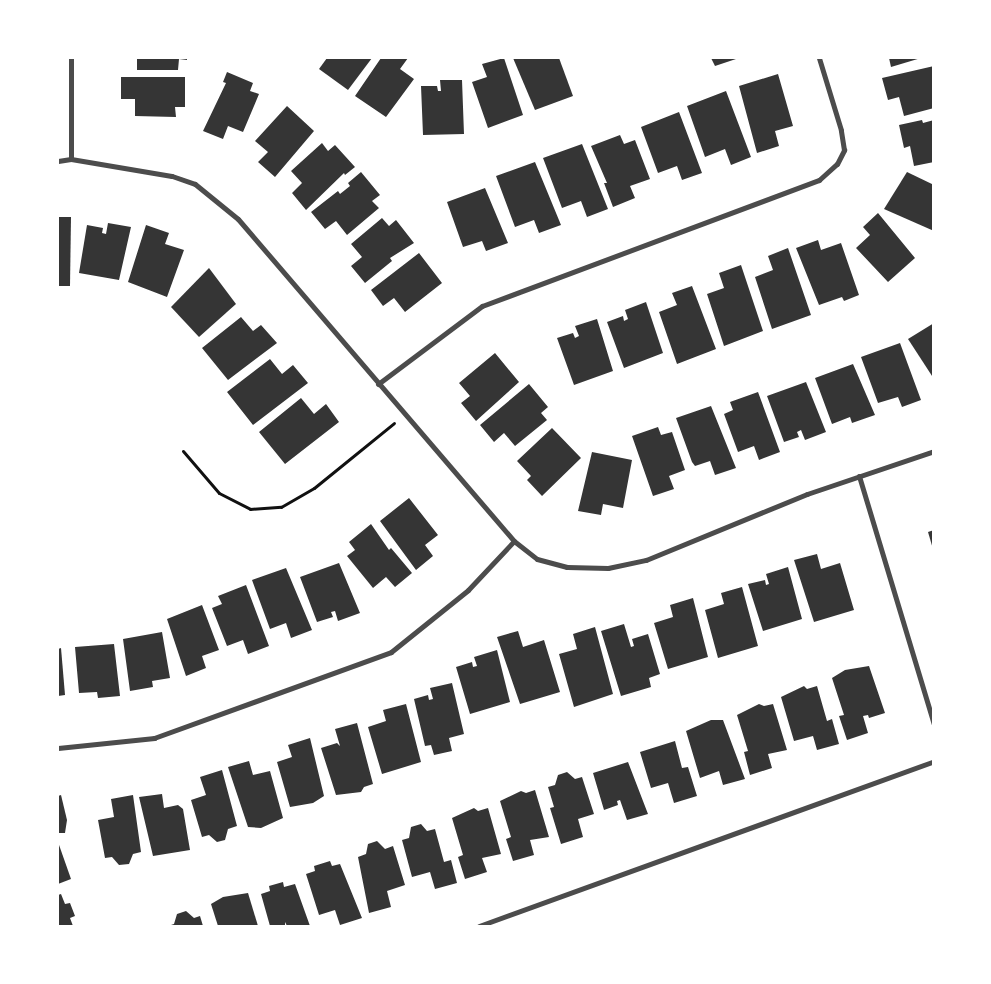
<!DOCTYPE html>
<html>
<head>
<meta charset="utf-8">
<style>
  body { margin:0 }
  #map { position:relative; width:991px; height:984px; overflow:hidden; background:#fff; font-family:Ubuntu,sans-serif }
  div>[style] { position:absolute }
  .building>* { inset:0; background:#353535 }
  .path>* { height:3px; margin:-1.5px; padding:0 1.5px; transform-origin:1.5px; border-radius:1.5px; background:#111 }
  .minor>* { height:5px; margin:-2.5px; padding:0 2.5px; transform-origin:2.5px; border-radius:2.5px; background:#4c4c4c }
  span { translate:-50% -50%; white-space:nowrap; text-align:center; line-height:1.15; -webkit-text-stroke:4px #fff; paint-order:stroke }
  .frame { position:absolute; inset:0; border:59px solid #fff; pointer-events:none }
</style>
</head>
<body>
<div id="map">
  <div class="building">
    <i style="clip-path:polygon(137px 58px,187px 58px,187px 60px,179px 59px,178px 70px,137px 70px)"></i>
    <i style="clip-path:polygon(327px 58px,372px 58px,348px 90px,319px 69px)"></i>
    <i style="clip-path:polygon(381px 58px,408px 58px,400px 69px,414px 79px,386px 117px,355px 96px)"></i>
    <i style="clip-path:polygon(504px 58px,523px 115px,488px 128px,472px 82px,487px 77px,482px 64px)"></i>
    <i style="clip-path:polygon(513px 58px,559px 58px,573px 96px,535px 110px)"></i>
    <i style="clip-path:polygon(711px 58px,739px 58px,715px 66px)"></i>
    <i style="clip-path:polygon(889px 58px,921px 58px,891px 67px)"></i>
    <i style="clip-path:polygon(934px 66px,934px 108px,904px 116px,899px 97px,888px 100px,882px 78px)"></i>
    <i style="clip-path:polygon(227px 72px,253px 83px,250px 91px,259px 94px,243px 132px,228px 126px,223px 139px,203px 131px,226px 83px,223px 82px)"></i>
    <i style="clip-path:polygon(778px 74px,793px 126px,775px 131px,779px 146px,757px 153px,739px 86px)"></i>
    <i style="clip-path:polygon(121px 77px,185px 77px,185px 107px,175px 107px,176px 117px,135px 116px,135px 99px,121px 99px)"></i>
    <i style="clip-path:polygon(440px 80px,462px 80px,464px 134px,423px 135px,421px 86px,437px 86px,438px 91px,441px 91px)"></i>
    <i style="clip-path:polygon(726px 91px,751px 157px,731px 165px,725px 149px,705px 157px,687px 106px)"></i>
    <i style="clip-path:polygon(287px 106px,314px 131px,275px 177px,258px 162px,268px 152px,255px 141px)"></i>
    <i style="clip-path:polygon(679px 112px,702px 173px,682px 180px,677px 166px,658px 173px,641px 127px)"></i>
    <i style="clip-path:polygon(922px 120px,923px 123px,934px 120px,934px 162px,914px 166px,910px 146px,904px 148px,899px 125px)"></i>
    <i style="clip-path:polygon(620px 135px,624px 144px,635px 140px,650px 179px,630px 186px,635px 198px,613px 207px,604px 183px,607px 183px,591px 146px)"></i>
    <i style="clip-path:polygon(322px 143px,328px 151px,335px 145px,355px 167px,345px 175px,344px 173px,306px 210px,292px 193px,302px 183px,291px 171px)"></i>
    <i style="clip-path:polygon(582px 144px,608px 209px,587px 217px,581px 201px,562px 208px,543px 158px)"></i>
    <i style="clip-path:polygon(535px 162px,561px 225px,539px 233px,534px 220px,515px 227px,496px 176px)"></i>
    <i style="clip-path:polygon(361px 172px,380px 195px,372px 201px,379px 208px,347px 235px,336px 221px,325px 229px,311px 212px,338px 191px,340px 194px,350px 186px,348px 183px)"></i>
    <i style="clip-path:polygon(907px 172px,934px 185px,934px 231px,884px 209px)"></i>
    <i style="clip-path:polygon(485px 188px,508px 243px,486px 251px,482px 241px,463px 247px,447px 202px)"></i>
    <i style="clip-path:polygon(878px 213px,915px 258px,888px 282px,856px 248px,870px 235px,863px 227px)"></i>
    <i style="clip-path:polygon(58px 217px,71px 217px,70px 286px,58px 286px)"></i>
    <i style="clip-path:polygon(382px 218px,389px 226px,396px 220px,414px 243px,390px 258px,392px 261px,365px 283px,351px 266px,362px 257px,351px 244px)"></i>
    <i style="clip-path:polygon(108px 223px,131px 227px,119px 280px,79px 273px,87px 225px,103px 228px,102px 233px,106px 234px)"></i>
    <i style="clip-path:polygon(146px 225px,169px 233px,165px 244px,184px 250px,167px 297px,128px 282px)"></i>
    <i style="clip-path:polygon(818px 240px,821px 250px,841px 243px,859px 295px,844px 301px,842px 297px,819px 305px,796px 248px)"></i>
    <i style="clip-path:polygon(788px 248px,811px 315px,772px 329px,755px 277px,773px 270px,768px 256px)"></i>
    <i style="clip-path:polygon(419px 253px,442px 283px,405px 312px,394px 298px,383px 306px,371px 290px)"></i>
    <i style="clip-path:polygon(741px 265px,763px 331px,724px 346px,707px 294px,724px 288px,719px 273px)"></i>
    <i style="clip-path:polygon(209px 268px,236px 304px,199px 337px,171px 307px)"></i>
    <i style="clip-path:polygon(692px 286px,716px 349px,677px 364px,659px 312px,677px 305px,672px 293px)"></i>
    <i style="clip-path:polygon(646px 302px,663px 353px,624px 368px,607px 322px,623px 316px,624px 321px,628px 319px,625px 310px)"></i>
    <i style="clip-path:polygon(241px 317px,253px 331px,261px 325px,277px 343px,228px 380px,202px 348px)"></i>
    <i style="clip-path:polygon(597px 319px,613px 371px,574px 385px,557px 338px,573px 333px,575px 338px,579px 336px,575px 326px)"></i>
    <i style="clip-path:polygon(934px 323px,934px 379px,908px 339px)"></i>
    <i style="clip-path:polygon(900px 343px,921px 400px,902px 407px,898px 397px,878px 403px,861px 357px)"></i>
    <i style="clip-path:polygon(495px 353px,519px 382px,476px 421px,461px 403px,470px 396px,459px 383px)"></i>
    <i style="clip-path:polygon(270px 359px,282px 374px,293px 365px,308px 383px,253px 425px,227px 392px)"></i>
    <i style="clip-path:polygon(853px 364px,875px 415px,852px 423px,850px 417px,832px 424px,815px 378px)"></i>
    <i style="clip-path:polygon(806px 382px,826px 432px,805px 440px,801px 430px,797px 432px,799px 437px,784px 442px,767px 396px)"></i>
    <i style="clip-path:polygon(529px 384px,548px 407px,541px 413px,547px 420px,515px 446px,504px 433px,494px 442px,480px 425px)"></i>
    <i style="clip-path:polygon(758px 392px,780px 452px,759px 460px,754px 446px,738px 452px,724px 414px,733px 410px,730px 402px)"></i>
    <i style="clip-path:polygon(301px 398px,314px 414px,326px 404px,339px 422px,285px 464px,259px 432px)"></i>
    <i style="clip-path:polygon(711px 406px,736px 468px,715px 475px,710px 461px,695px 466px,692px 462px,676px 418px)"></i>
    <i style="clip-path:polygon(658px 427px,661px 435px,672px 432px,685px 470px,669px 476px,674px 489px,653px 496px,632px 436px)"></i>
    <i style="clip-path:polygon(552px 428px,581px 458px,542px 496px,527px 480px,531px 476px,517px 461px)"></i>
    <i style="clip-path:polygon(592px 452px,632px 460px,623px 508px,603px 504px,601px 515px,578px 511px)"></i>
    <i style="clip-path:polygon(409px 498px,438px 535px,425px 545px,433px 556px,416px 570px,380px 521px)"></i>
    <i style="clip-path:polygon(371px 524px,389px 550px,391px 548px,412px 573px,395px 587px,386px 577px,373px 588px,347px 556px,355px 550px,349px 542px)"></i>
    <i style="clip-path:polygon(934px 530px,934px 548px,933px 549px,928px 532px)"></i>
    <i style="clip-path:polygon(817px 554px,821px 569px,840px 563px,854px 610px,814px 622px,794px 560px)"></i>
    <i style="clip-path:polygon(339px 563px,360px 613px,338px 621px,335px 611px,331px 612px,333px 617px,317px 622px,300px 577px)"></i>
    <i style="clip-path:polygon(788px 567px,802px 619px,763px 631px,748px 584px,765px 580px,766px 585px,769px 584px,766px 574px)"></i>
    <i style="clip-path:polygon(286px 568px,312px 630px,291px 638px,286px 623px,270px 629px,252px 580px)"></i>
    <i style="clip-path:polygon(246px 585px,269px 646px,248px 654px,243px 640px,227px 646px,212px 608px,222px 604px,218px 596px)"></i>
    <i style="clip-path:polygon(742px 587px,758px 646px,718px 658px,705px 610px,724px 604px,721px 593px)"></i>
    <i style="clip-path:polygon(693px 598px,708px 657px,668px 669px,654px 623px,673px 617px,670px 605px)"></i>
    <i style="clip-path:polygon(202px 605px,219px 650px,202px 656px,206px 668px,186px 676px,167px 619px)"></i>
    <i style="clip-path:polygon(624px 624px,631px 647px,634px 646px,632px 639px,648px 634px,660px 674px,649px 678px,651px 687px,621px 696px,601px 631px)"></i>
    <i style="clip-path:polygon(595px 627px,613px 694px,574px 707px,559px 654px,577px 649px,573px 634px)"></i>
    <i style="clip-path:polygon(518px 631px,523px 647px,544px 640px,560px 692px,520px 704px,497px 637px)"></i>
    <i style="clip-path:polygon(162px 632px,170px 678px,152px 681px,153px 687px,130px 691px,123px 639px)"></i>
    <i style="clip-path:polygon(114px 644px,120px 696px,98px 698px,97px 692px,79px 693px,75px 647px)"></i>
    <i style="clip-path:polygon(61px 648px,65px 695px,58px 696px,58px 649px)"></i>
    <i style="clip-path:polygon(497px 650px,510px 702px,470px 714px,456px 667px,472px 662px,473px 667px,477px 666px,474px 657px)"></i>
    <i style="clip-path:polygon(869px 666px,885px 713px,869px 718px,868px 715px,863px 716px,868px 733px,847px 740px,839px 716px,844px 715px,832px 678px,845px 670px)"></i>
    <i style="clip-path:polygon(452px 683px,464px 734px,449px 738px,452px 751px,434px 755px,431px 745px,425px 746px,414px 699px,428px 695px,429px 700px,433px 699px,430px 688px)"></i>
    <i style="clip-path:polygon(804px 686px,807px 689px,817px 686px,827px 721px,832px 719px,839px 744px,817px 750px,813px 736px,794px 741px,781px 697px)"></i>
    <i style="clip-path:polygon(406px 704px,421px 762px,382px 774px,368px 727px,386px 721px,383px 710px)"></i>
    <i style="clip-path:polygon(759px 704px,764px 706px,773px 704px,787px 750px,768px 754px,772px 768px,750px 775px,744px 752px,748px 751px,737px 715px)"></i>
    <i style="clip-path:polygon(711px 720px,723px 720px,745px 779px,723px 785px,719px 771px,700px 778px,686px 731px)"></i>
    <i style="clip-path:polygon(357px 723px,373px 784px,364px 787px,361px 792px,336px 795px,321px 748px,337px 743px,340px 746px,335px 729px)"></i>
    <i style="clip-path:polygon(310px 738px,324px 796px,313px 803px,290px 807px,277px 762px,292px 757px,288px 745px)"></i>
    <i style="clip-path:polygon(675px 741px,682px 768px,688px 767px,697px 796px,674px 803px,668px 783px,651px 788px,640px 752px)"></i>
    <i style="clip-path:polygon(249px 761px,253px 775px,270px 771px,283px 818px,261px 828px,248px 827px,228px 767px)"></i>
    <i style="clip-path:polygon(628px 762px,648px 814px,627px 820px,620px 800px,617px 801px,618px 805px,604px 810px,593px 773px)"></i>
    <i style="clip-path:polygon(222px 770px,237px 826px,228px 829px,225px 840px,217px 842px,209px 835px,202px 837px,191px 800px,206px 795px,200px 777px)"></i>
    <i style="clip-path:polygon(567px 772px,575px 779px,582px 777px,594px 814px,578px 819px,583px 837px,561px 844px,550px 808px,554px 807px,548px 787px,555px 785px,558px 775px)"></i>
    <i style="clip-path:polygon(535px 790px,549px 837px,530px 840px,534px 855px,513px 861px,506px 839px,511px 837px,500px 801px,521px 791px,526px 793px)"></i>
    <i style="clip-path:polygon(162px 794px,164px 808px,178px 805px,183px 809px,190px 850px,153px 856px,139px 797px)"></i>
    <i style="clip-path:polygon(61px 795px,67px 820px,65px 833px,58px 833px,58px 796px)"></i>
    <i style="clip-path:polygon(133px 795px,141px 852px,133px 854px,129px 864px,119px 865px,112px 857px,105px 858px,98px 820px,114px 817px,111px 799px)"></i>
    <i style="clip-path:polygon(474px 808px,478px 811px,488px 808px,501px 854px,482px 858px,487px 872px,465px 879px,458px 857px,463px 855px,452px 818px)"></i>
    <i style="clip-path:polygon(421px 824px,427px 831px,435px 829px,444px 862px,451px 860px,457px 883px,435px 889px,430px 872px,412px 877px,402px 840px,409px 838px,411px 827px)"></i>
    <i style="clip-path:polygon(377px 841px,385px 849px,393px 846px,405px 885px,387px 891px,391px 907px,369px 913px,358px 857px,366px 854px,368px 844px)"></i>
    <i style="clip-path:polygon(58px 842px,71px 879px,58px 884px)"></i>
    <i style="clip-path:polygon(330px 861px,332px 866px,340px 864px,362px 918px,340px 925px,335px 910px,319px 915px,306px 874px,315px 871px,314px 866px)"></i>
    <i style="clip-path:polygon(283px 882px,284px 887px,295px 884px,310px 926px,287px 926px,285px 922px,285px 925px,270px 926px,261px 894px,270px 891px,269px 886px)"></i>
    <i style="clip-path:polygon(248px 893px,258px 926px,218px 926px,211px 904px,223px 897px)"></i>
    <i style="clip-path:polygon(61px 894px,65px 904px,70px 903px,75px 916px,70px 918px,73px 926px,58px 926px,58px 895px)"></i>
    <i style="clip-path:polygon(186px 911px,194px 918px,200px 916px,203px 926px,168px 926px,174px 924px,177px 914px)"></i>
  </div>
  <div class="path">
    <i style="left:183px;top:451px;width:55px;rotate:49.4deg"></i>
    <i style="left:219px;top:493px;width:35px;rotate:27deg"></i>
    <i style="left:250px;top:509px;width:31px;rotate:-4deg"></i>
    <i style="left:281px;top:507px;width:38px;rotate:-30deg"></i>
    <i style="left:314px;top:488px;width:103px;rotate:-39.1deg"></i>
  </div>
  <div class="minor">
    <i style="left:71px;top:159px;width:101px;rotate:-90deg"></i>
    <i style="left:58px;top:161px;width:13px;rotate:-9deg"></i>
    <i style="left:71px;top:159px;width:102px;rotate:9.6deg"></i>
    <i style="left:172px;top:176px;width:24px;rotate:19deg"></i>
    <i style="left:195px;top:184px;width:55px;rotate:39.1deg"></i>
    <i style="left:238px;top:219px;width:424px;rotate:49.4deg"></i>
    <i style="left:514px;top:541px;width:29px;rotate:38deg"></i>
    <i style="left:537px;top:559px;width:31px;rotate:15deg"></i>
    <i style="left:567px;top:567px;width:41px;rotate:1.4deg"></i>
    <i style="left:608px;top:568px;width:39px;rotate:-12deg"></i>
    <i style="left:646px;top:560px;width:174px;rotate:-22.3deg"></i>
    <i style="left:807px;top:494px;width:134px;rotate:-18.7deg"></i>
    <i style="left:378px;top:384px;width:130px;rotate:-36.9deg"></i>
    <i style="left:482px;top:306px;width:360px;rotate:-20.5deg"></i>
    <i style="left:819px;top:180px;width:24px;rotate:-42deg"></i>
    <i style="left:837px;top:164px;width:16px;rotate:-63deg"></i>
    <i style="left:844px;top:150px;width:20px;rotate:-99deg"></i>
    <i style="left:841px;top:130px;width:75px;rotate:-107deg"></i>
    <i style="left:859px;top:476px;width:260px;rotate:73.2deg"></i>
    <i style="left:58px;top:748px;width:97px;rotate:-5.9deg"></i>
    <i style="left:154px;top:738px;width:252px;rotate:-19.9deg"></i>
    <i style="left:391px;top:652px;width:99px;rotate:-38.8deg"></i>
    <i style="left:468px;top:590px;width:67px;rotate:-46.8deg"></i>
    <i style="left:479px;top:926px;width:484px;rotate:-19.9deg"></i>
  </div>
  <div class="frame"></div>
</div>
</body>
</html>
